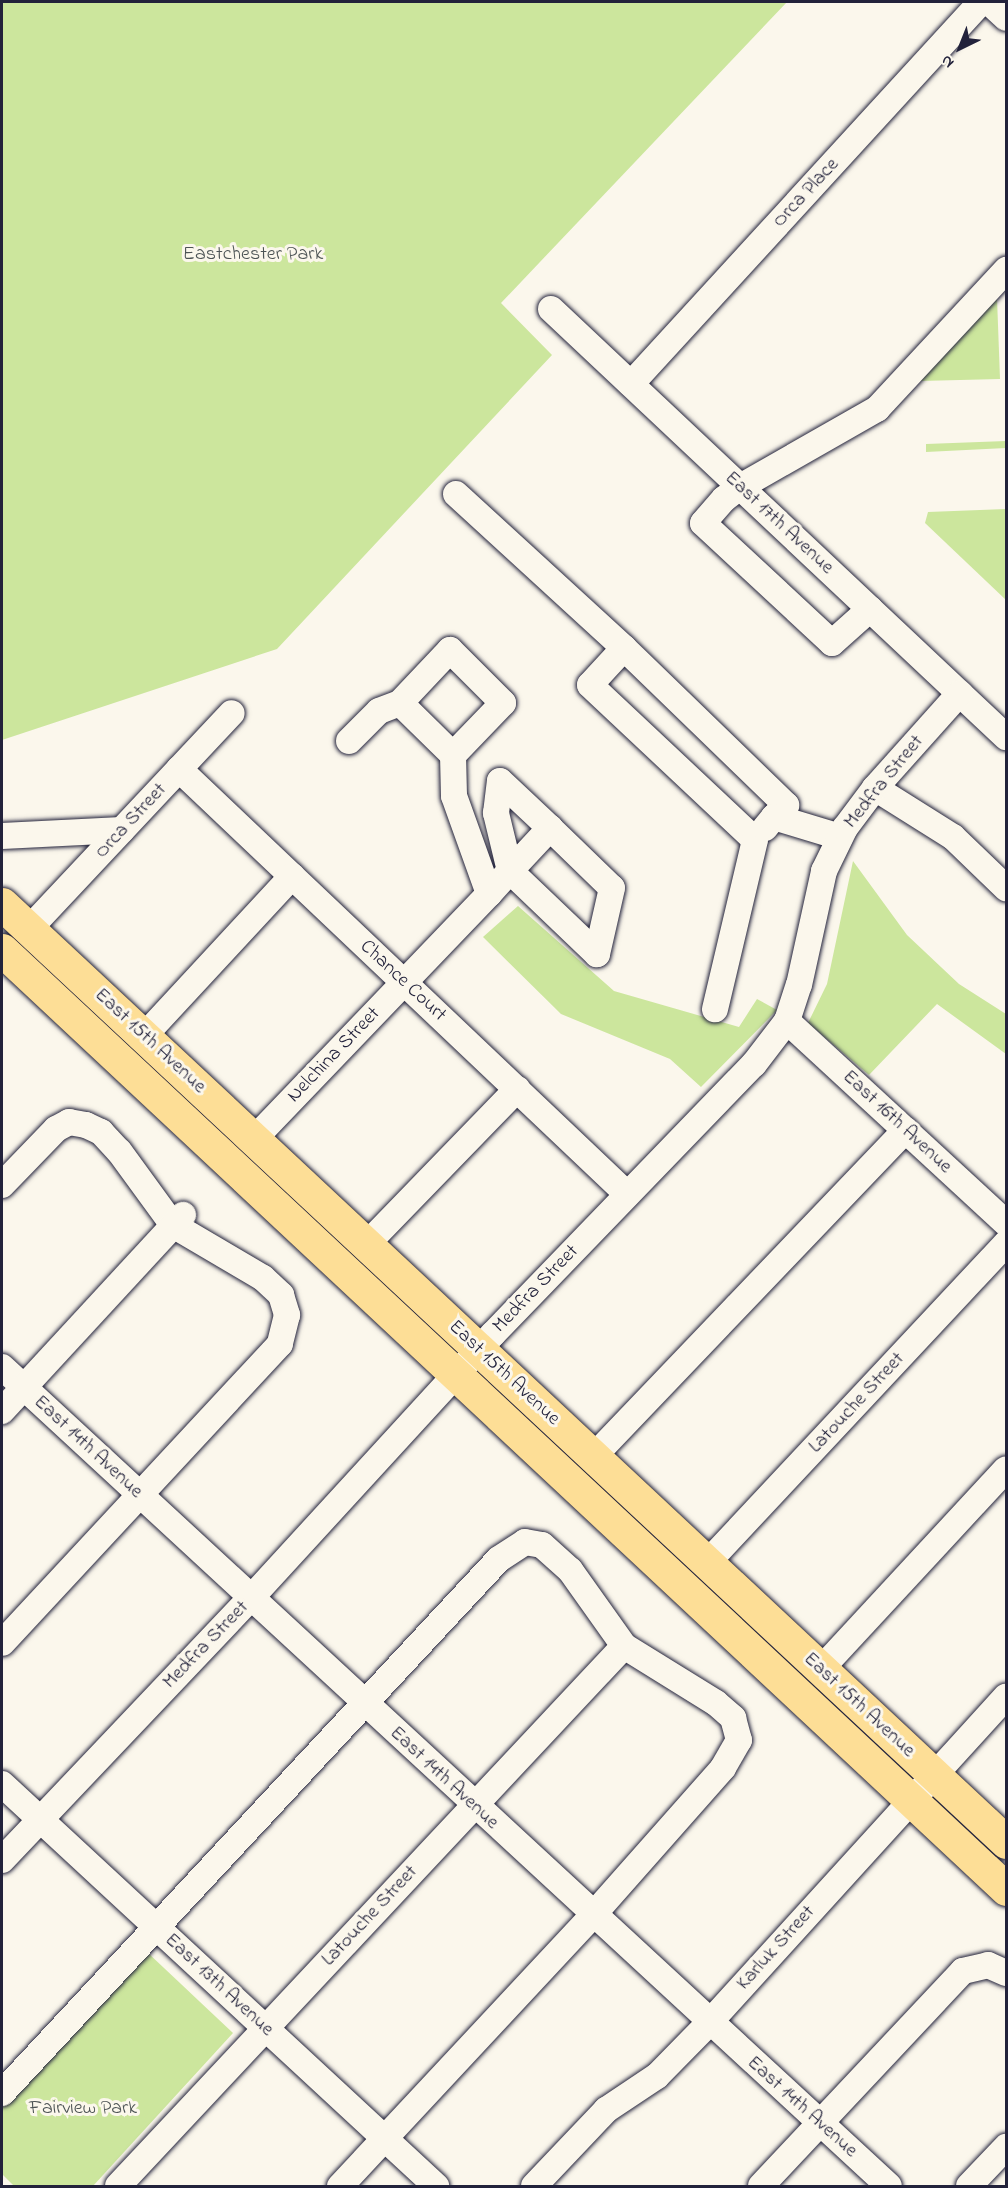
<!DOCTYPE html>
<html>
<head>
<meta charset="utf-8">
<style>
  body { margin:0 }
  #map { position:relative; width:1008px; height:2188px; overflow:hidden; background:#fbf7ec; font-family:"Indie Flower",sans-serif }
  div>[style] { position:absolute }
  .green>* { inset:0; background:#cce69d }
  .roads { filter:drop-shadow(0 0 2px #22223b) drop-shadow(0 0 2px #22223b) }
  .minor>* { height:26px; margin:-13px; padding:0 13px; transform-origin:13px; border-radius:13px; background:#fbf7ec }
  .major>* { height:33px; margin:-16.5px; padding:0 16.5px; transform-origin:16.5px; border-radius:16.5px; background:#fdde96 }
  span { translate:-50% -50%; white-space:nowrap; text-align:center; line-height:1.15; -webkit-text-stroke:6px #fbf7ec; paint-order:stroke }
  .street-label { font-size:20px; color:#22223b }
  .park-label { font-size:20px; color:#4c5354 }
  .frame { position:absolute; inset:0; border:3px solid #22223b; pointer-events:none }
  .north { position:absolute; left:930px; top:18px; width:60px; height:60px; -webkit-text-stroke:4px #fbf7ec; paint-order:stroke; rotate:223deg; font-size:16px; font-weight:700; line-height:24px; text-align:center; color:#22223b }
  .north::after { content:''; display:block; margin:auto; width:21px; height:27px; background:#22223b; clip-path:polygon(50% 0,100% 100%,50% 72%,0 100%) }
</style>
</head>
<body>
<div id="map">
  <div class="green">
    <i style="clip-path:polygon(2px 2px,787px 2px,501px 303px,552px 355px,277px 649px,2px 740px)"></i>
    <i style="clip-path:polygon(997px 298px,1000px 379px,920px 381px)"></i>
    <i style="clip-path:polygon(1006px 441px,1006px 448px,926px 452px,926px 444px)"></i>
    <i style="clip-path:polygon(1006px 509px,1006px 600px,925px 523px,928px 512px)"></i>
    <i style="clip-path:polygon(853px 861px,907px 935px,959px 984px,1006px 1014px,1006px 1054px,937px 1004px,869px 1075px,808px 1023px,827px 984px)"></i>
    <i style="clip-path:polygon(518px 906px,614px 991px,739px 1027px,757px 999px,777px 1010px,701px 1087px,670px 1059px,561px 1014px,483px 937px)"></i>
    <i style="clip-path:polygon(147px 1952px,233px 2033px,93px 2186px,14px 2186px,2px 2174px,2px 2105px)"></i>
  </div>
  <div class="roads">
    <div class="minor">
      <i style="left:989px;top:2px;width:23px;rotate:43deg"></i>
      <i style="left:551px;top:309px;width:625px;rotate:43.25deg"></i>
      <i style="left:631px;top:384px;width:518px;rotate:-47.5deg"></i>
      <i style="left:456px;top:494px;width:228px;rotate:42.5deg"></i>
      <i style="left:624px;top:648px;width:50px;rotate:132.6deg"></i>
      <i style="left:590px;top:685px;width:226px;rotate:43.2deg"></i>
      <i style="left:755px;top:840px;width:174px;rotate:103.3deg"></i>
      <i style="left:870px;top:609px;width:51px;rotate:138.2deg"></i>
      <i style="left:832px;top:643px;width:176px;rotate:-137.1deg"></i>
      <i style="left:703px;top:523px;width:32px;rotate:-49deg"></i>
      <i style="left:724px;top:499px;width:20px;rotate:-37deg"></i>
      <i style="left:740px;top:487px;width:158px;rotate:-29.7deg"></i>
      <i style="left:877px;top:409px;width:190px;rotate:-47.1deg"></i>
      <i style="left:624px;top:648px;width:226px;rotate:44.1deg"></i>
      <i style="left:786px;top:805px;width:17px;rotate:135deg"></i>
      <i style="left:349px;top:741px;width:42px;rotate:-45deg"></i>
      <i style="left:379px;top:711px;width:22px;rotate:-21deg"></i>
      <i style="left:453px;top:755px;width:74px;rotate:-135.5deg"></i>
      <i style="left:400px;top:703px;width:73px;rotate:-46.7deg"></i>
      <i style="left:450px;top:650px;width:75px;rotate:45deg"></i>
      <i style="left:503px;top:703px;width:72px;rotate:133.9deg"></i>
      <i style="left:453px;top:755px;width:41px;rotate:88.6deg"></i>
      <i style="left:454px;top:796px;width:104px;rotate:70.3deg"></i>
      <i style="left:179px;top:769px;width:618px;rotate:43.49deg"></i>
      <i style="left:875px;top:788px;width:92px;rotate:32.1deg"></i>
      <i style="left:953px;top:837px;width:74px;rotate:43.9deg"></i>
      <i style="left:765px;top:828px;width:14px;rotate:-51deg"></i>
      <i style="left:774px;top:817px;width:69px;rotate:16.9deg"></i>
      <i style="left:2px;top:836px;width:120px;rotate:-2.9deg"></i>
      <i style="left:29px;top:929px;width:296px;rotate:-46.8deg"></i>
      <i style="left:787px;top:1021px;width:298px;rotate:42.7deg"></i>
      <i style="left:144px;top:1036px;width:218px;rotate:-47.2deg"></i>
      <i style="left:255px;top:1138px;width:338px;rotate:-46.2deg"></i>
      <i style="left:489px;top:894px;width:31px;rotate:-48deg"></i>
      <i style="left:510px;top:871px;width:59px;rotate:-47.1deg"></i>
      <i style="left:550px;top:828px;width:86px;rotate:44.1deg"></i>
      <i style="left:612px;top:888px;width:68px;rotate:102.8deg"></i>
      <i style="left:597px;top:954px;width:120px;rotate:-136.3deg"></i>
      <i style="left:510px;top:871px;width:60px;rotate:-103.6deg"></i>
      <i style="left:496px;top:813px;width:32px;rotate:-83deg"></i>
      <i style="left:500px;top:781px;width:69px;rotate:43.2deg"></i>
      <i style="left:2px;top:1185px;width:78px;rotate:-46deg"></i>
      <i style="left:56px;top:1129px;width:15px;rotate:-28deg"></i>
      <i style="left:69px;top:1122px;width:17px;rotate:10deg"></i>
      <i style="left:86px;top:1125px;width:17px;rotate:25deg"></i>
      <i style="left:101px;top:1132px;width:26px;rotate:47deg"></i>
      <i style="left:119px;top:1151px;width:92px;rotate:53.9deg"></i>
      <i style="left:173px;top:1225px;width:104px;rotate:30.5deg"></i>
      <i style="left:263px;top:1278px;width:25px;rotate:43deg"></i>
      <i style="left:281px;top:1295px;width:21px;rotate:73deg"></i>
      <i style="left:287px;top:1315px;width:30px;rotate:104deg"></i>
      <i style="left:280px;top:1344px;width:408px;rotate:132.9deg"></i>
      <i style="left:367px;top:1244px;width:216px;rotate:-45.9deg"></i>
      <i style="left:2px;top:1367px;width:1207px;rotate:42.72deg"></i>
      <i style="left:2px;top:1411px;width:267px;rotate:-47.3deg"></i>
      <i style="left:594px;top:1456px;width:451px;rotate:-46.3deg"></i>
      <i style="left:708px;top:1562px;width:437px;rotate:-46.9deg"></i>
      <i style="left:821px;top:1669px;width:272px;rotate:-47.2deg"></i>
      <i style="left:2px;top:1784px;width:592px;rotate:42.81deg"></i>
      <i style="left:2px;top:1860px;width:361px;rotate:-46.5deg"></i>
      <i style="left:251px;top:1598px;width:358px;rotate:-47.5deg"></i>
      <i style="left:493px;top:1334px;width:376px;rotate:-46deg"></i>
      <i style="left:754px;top:1064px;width:54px;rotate:-52.5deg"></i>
      <i style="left:787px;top:1021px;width:38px;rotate:-72deg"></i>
      <i style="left:799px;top:985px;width:117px;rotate:-77.6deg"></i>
      <i style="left:824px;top:871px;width:48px;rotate:-64deg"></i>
      <i style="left:845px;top:828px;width:50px;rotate:-53.1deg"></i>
      <i style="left:875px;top:788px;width:127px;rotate:-48.2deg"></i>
      <i style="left:2px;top:2093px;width:729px;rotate:-47.06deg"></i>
      <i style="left:499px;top:1559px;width:31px;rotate:-33deg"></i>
      <i style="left:525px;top:1542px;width:17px;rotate:10deg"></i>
      <i style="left:542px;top:1545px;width:38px;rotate:42deg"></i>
      <i style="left:570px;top:1570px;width:93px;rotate:54.6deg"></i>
      <i style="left:624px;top:1646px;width:108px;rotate:31.8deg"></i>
      <i style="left:716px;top:1703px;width:23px;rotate:41deg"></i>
      <i style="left:733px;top:1718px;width:23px;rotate:75deg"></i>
      <i style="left:739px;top:1740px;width:32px;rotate:120deg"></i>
      <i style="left:723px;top:1768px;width:196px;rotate:131.5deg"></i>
      <i style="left:593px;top:1915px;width:371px;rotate:133deg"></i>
      <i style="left:118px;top:2186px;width:740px;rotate:-46.86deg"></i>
      <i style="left:534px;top:2186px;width:105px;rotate:-46.5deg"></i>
      <i style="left:606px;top:2110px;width:61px;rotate:-33.7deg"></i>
      <i style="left:657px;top:2076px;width:74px;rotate:-45.5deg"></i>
      <i style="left:709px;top:2023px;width:441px;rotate:-47.7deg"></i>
      <i style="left:761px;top:2186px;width:295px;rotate:-46.8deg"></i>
      <i style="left:963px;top:1971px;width:26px;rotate:-13deg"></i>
      <i style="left:988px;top:1965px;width:20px;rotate:24deg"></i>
      <i style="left:969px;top:2186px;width:54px;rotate:-46.5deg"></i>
    </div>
    <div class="major">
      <i style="left:2px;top:904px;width:1374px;rotate:43.05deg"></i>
      <i style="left:2px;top:950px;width:1375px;rotate:43.08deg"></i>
    </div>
  </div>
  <div class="street-label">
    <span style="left:806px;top:193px;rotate:-47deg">Orca Place</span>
    <span style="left:779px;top:523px;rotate:43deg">East 17th Avenue</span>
    <span style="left:884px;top:782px;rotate:-51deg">Medfra Street</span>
    <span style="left:131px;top:821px;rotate:-47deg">Orca Street</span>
    <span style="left:403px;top:981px;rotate:43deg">Chance Court</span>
    <span style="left:150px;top:1041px;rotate:43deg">East 15th Avenue</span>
    <span style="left:334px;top:1055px;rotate:-46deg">Nelchina Street</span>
    <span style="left:897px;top:1122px;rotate:43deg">East 16th Avenue</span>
    <span style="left:536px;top:1289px;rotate:-46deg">Medfra Street</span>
    <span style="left:504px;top:1373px;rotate:43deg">East 15th Avenue</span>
    <span style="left:857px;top:1403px;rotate:-47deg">Latouche Street</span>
    <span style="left:88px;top:1447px;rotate:43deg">East 14th Avenue</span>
    <span style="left:206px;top:1645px;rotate:-46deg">Medfra Street</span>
    <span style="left:859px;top:1705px;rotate:43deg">East 15th Avenue</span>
    <span style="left:444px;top:1778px;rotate:43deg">East 14th Avenue</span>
    <span style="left:370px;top:1916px;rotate:-47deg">Latouche Street</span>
    <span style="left:776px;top:1948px;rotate:-48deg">Karluk Street</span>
    <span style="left:219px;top:1985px;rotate:43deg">East 13th Avenue</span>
    <span style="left:802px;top:2107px;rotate:42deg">East 14th Avenue</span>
  </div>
  <div class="park-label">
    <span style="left:253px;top:254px">Eastchester Park</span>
    <span style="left:83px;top:2108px">Fairview Park</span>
  </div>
  <div class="frame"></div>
  <div class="north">N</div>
</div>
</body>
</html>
